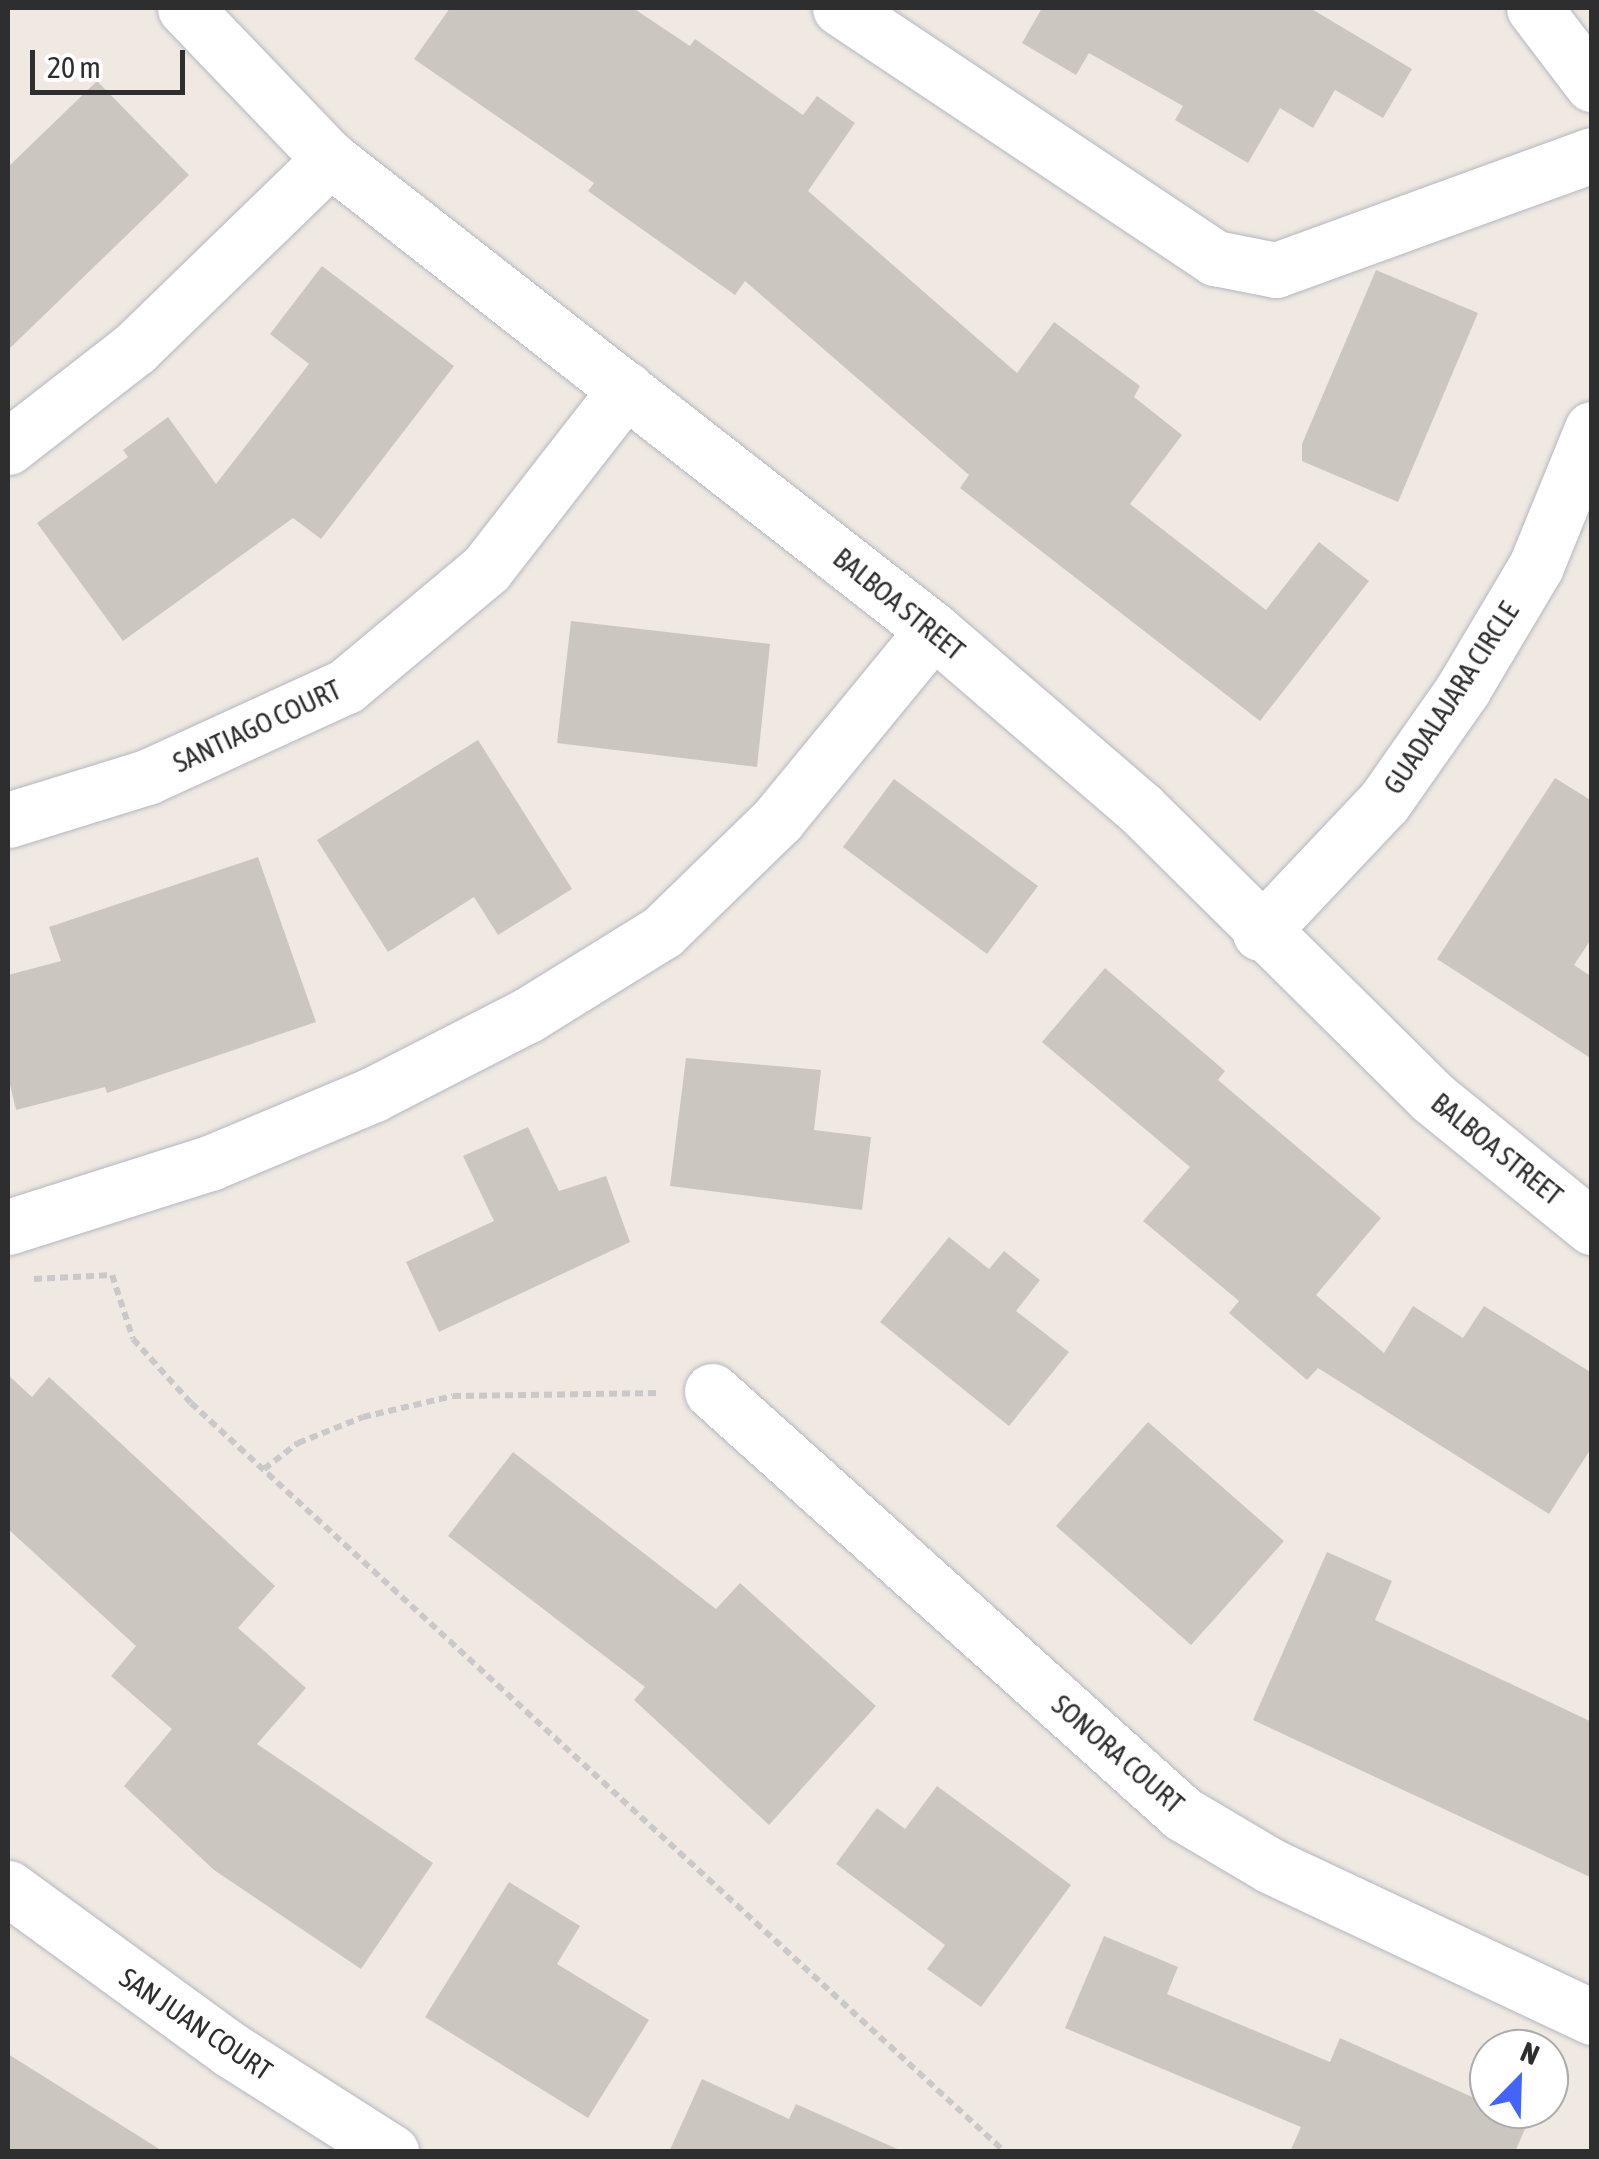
<!DOCTYPE html>
<html>
<head>
<meta charset="utf-8">
<style>
  body { margin:0 }
  #map { position:relative; width:1599px; height:2159px; overflow:hidden; background:#efe9e1; font-family:"Asap Condensed",sans-serif }
  div>[style] { position:absolute }
  .building>* { inset:0; background:#cbc7bf }
  .path>* { height:6px; margin-top:-3px; transform-origin:0; background:repeating-linear-gradient(90deg,#c9c9c9 0 8px,transparent 0 13px) }
  .roads { filter:drop-shadow(0 0 2px #b4b7c1) drop-shadow(0 0 2px #b4b7c1) }
  .minor>* { height:55px; margin:-27.5px; padding:0 27.5px; transform-origin:27.5px; border-radius:27.5px; background:#fff }
  span { translate:-50% -50%; white-space:nowrap; text-align:center; line-height:1.15; -webkit-text-stroke:8px #fff; paint-order:stroke }
  .street-label { font-size:28px; color:#2e2e2e }
  .frame { position:absolute; inset:0; border:10px solid #2e2e2e; pointer-events:none }
  .north { position:absolute; left:1469px; top:2029px; width:100px; height:100px; box-sizing:border-box; background:#fff; border:2px solid #ababab; border-radius:50%; rotate:23deg; font-size:28px; font-weight:700; line-height:40px; text-align:center; color:#2e2e2e }
  .north::after { content:''; display:block; margin:auto; width:35px; height:45px; background:#4264fb; clip-path:polygon(50% 0,100% 100%,50% 72%,0 100%) }
  .scale { position:absolute; left:30px; top:50px; width:155px; height:45px; box-sizing:border-box; border:5px solid #2e2e2e; border-top:0; padding-left:12px; font-size:30px; line-height:35px; white-space:nowrap; color:#2e2e2e; -webkit-text-stroke:8px #fff; paint-order:stroke }
</style>
</head>
<body>
<div id="map">
  <div class="building">
    <i style="clip-path:polygon(450px 8px,633px 8px,690px 46px,695px 39px,803px 115px,817px 96px,855px 123px,808px 191px,1017px 373px,1054px 322px,1140px 386px,1134px 397px,1182px 435px,1130px 504px,1266px 610px,1319px 542px,1369px 581px,1260px 721px,960px 488px,969px 475px,745px 281px,735px 295px,588px 191px,594px 183px,414px 59px)"></i>
    <i style="clip-path:polygon(1042px 8px,1310px 8px,1412px 69px,1383px 118px,1335px 90px,1313px 128px,1280px 108px,1248px 163px,1175px 120px,1183px 106px,1089px 53px,1076px 75px,1022px 43px)"></i>
    <i style="clip-path:polygon(97px 81px,189px 175px,8px 350px,8px 167px)"></i>
    <i style="clip-path:polygon(322px 266px,454px 366px,321px 539px,293px 518px,123px 641px,37px 523px,128px 457px,123px 450px,168px 417px,216px 484px,309px 364px,270px 334px)"></i>
    <i style="clip-path:polygon(1376px 270px,1478px 313px,1398px 502px,1302px 461px,1302px 444px)"></i>
    <i style="clip-path:polygon(571px 621px,770px 644px,757px 767px,557px 743px)"></i>
    <i style="clip-path:polygon(478px 740px,572px 889px,498px 935px,474px 897px,388px 952px,317px 840px)"></i>
    <i style="clip-path:polygon(1555px 778px,1592px 801px,1592px 938px,1574px 965px,1592px 977px,1592px 1059px,1437px 959px)"></i>
    <i style="clip-path:polygon(894px 779px,1038px 886px,987px 954px,843px 847px)"></i>
    <i style="clip-path:polygon(258px 857px,316px 1022px,107px 1093px,105px 1087px,16px 1110px,8px 1076px,8px 975px,61px 961px,49px 927px)"></i>
    <i style="clip-path:polygon(1105px 968px,1225px 1071px,1218px 1080px,1381px 1218px,1316px 1295px,1384px 1353px,1413px 1306px,1463px 1338px,1484px 1306px,1592px 1373px,1592px 1447px,1549px 1514px,1318px 1368px,1307px 1380px,1229px 1313px,1239px 1301px,1143px 1221px,1190px 1167px,1042px 1042px)"></i>
    <i style="clip-path:polygon(686px 1058px,821px 1070px,814px 1130px,871px 1137px,862px 1210px,670px 1186px)"></i>
    <i style="clip-path:polygon(528px 1127px,559px 1191px,606px 1176px,630px 1242px,439px 1332px,406px 1262px,494px 1221px,463px 1156px)"></i>
    <i style="clip-path:polygon(949px 1237px,989px 1269px,1004px 1251px,1040px 1280px,1016px 1311px,1069px 1352px,1009px 1426px,880px 1322px)"></i>
    <i style="clip-path:polygon(8px 1375px,32px 1397px,49px 1377px,275px 1586px,238px 1628px,306px 1688px,257px 1744px,433px 1863px,361px 1969px,214px 1870px,124px 1786px,172px 1729px,111px 1676px,136px 1646px,8px 1529px)"></i>
    <i style="clip-path:polygon(1148px 1422px,1284px 1541px,1191px 1645px,1056px 1526px)"></i>
    <i style="clip-path:polygon(513px 1452px,716px 1609px,740px 1583px,876px 1706px,769px 1825px,634px 1700px,645px 1687px,448px 1536px)"></i>
    <i style="clip-path:polygon(1327px 1552px,1392px 1581px,1375px 1620px,1592px 1722px,1592px 1878px,1253px 1720px)"></i>
    <i style="clip-path:polygon(937px 1786px,1071px 1885px,981px 2007px,927px 1969px,945px 1945px,836px 1864px,877px 1808px,905px 1829px)"></i>
    <i style="clip-path:polygon(509px 1882px,580px 1926px,557px 1964px,649px 2020px,588px 2118px,425px 2017px)"></i>
    <i style="clip-path:polygon(1104px 1936px,1178px 1967px,1167px 1994px,1330px 2062px,1340px 2038px,1528px 2122px,1515px 2152px,1290px 2152px,1301px 2127px,1065px 2028px)"></i>
    <i style="clip-path:polygon(8px 2054px,164px 2152px,8px 2152px)"></i>
    <i style="clip-path:polygon(702px 2079px,789px 2119px,796px 2104px,904px 2152px,669px 2152px)"></i>
  </div>
  <div class="path">
    <i style="left:34px;top:1279px;width:78px;rotate:-2.9deg"></i>
    <i style="left:112px;top:1275px;width:67px;rotate:71.8deg"></i>
    <i style="left:133px;top:1339px;width:86px;rotate:47.8deg"></i>
    <i style="left:191px;top:1403px;width:1106px;rotate:42.62deg"></i>
    <i style="left:264px;top:1469px;width:43px;rotate:-37.4deg"></i>
    <i style="left:298px;top:1443px;width:70px;rotate:-21.8deg"></i>
    <i style="left:363px;top:1417px;width:92px;rotate:-13.1deg"></i>
    <i style="left:453px;top:1396px;width:208px;rotate:-0.8deg"></i>
  </div>
  <div class="roads">
    <div class="minor">
      <i style="left:185px;top:8px;width:209px;rotate:46.2deg"></i>
      <i style="left:330px;top:159px;width:765px;rotate:37.99deg"></i>
      <i style="left:933px;top:630px;width:274px;rotate:40.7deg"></i>
      <i style="left:1141px;top:809px;width:411px;rotate:44.7deg"></i>
      <i style="left:1433px;top:1098px;width:205px;rotate:39.1deg"></i>
      <i style="left:840px;top:8px;width:451px;rotate:33.7deg"></i>
      <i style="left:1215px;top:258px;width:62px;rotate:11.1deg"></i>
      <i style="left:1276px;top:270px;width:336px;rotate:-20deg"></i>
      <i style="left:1534px;top:8px;width:96px;rotate:52.7deg"></i>
      <i style="left:8px;top:447px;width:161px;rotate:-37.9deg"></i>
      <i style="left:135px;top:348px;width:272px;rotate:-44.1deg"></i>
      <i style="left:8px;top:820px;width:145px;rotate:-17.2deg"></i>
      <i style="left:147px;top:777px;width:219px;rotate:-24.6deg"></i>
      <i style="left:346px;top:686px;width:182px;rotate:-39.9deg"></i>
      <i style="left:486px;top:569px;width:228px;rotate:-52.1deg"></i>
      <i style="left:1260px;top:933px;width:180px;rotate:-46.6deg"></i>
      <i style="left:1384px;top:802px;width:138px;rotate:-55deg"></i>
      <i style="left:1463px;top:689px;width:143px;rotate:-59.3deg"></i>
      <i style="left:1536px;top:566px;width:148px;rotate:-67.8deg"></i>
      <i style="left:8px;top:1227px;width:212px;rotate:-17.6deg"></i>
      <i style="left:210px;top:1163px;width:178px;rotate:-22.8deg"></i>
      <i style="left:374px;top:1094px;width:173px;rotate:-27.2deg"></i>
      <i style="left:528px;top:1015px;width:158px;rotate:-31.8deg"></i>
      <i style="left:662px;top:932px;width:162px;rotate:-44.2deg"></i>
      <i style="left:778px;top:819px;width:244px;rotate:-50.6deg"></i>
      <i style="left:712px;top:1391px;width:633px;rotate:41.93deg"></i>
      <i style="left:1183px;top:1814px;width:102px;rotate:30.6deg"></i>
      <i style="left:1271px;top:1866px;width:355px;rotate:25.2deg"></i>
      <i style="left:8px;top:1888px;width:276px;rotate:36deg"></i>
      <i style="left:231px;top:2050px;width:190px;rotate:32.5deg"></i>
    </div>
  </div>
  <div class="street-label">
    <span style="left:899px;top:604px;rotate:39deg">BALBOA STREET</span>
    <span style="left:1451px;top:698px;rotate:-57deg">GUADALAJARA CIRCLE</span>
    <span style="left:257px;top:726px;rotate:-25deg">SANTIAGO COURT</span>
    <span style="left:1497px;top:1149px;rotate:39deg">BALBOA STREET</span>
    <span style="left:1118px;top:1754px;rotate:41deg">SONORA COURT</span>
    <span style="left:196px;top:2024px;rotate:34deg">SAN JUAN COURT</span>
  </div>
  <div class="frame"></div>
  <div class="north">N</div>
  <div class="scale">20 m</div>
</div>
</body>
</html>
